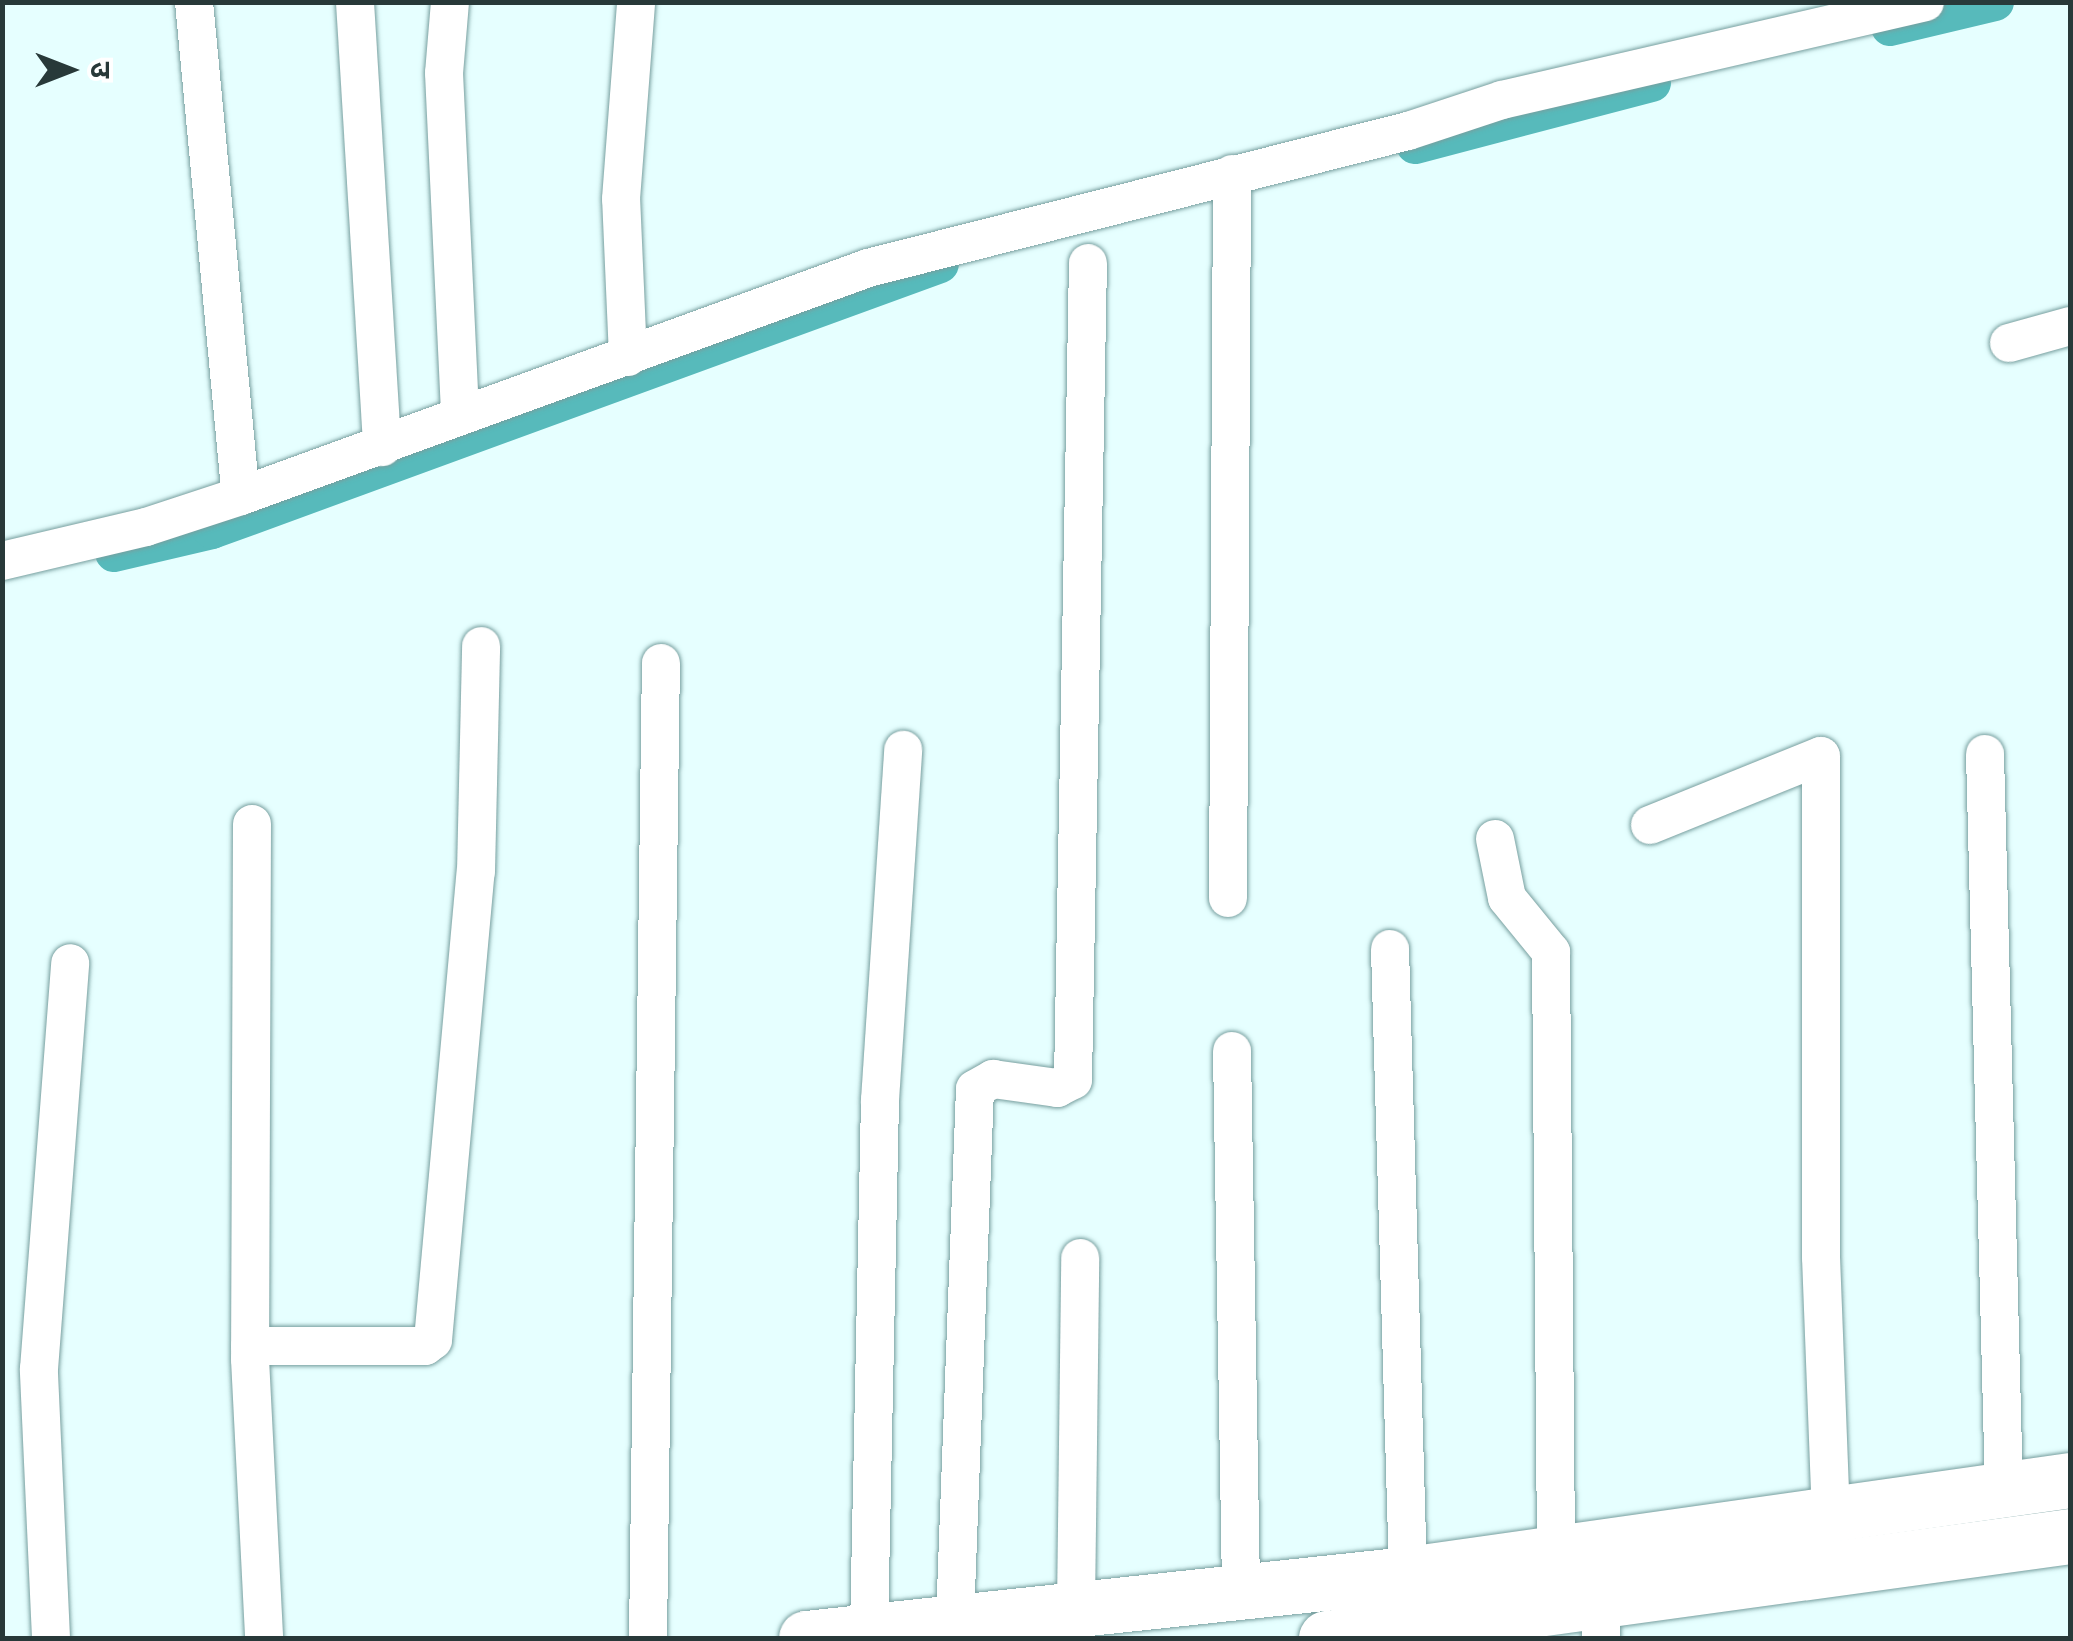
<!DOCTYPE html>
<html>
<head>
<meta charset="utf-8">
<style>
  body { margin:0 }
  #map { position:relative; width:2073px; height:1641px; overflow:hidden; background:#e6ffff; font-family:Raleway,"Noto Sans Devanagari",sans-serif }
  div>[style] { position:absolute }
  .canal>* { height:38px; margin:-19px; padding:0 19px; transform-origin:19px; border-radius:19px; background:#57babb }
  .roads { filter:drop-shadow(0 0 2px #779f9f) drop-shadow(0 0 2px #779f9f) }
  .minor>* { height:38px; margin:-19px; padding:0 19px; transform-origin:19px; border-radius:19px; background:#fff }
  .highway>* { height:55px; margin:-27.5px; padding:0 27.5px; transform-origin:27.5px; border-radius:27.5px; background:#fff }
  span { translate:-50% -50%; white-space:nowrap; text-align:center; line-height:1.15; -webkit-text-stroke:10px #fff; paint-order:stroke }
  .frame { position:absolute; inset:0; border:5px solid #283939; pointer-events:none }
  .north { position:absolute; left:20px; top:20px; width:100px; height:100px; -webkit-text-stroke:8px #fff; paint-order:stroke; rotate:90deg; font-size:28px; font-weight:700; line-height:40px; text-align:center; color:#283939 }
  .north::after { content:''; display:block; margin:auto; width:35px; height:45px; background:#283939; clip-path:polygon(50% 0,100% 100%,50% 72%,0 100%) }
</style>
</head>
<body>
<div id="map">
  <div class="canal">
    <i style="left:1890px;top:27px;width:108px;rotate:-13.4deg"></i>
    <i style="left:1415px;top:145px;width:245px;rotate:-14.7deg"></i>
    <i style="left:114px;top:553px;width:101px;rotate:-13.2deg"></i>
    <i style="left:212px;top:530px;width:775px;rotate:-20.07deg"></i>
  </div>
  <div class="roads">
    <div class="minor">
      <i style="left:194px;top:2px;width:496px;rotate:84.6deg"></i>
      <i style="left:355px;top:2px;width:446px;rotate:86.5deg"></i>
      <i style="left:450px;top:2px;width:71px;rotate:94.8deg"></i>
      <i style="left:444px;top:73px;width:343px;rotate:87.3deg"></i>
      <i style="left:2009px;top:343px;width:63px;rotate:-15.6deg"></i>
      <i style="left:628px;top:357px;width:158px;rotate:-92.5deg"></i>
      <i style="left:621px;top:199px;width:198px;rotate:-85.6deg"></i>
      <i style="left:2px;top:561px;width:148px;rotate:-13.3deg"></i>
      <i style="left:146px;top:527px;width:100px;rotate:-18.1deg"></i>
      <i style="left:241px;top:496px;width:667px;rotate:-19.98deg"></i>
      <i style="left:868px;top:268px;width:557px;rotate:-14.24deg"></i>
      <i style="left:1408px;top:131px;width:99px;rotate:-18.3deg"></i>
      <i style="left:1502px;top:100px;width:434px;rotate:-13deg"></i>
      <i style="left:1985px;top:754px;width:733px;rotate:88.52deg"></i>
      <i style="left:252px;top:824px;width:535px;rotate:90.21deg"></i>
      <i style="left:250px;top:1359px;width:279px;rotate:87.1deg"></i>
      <i style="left:1650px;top:825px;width:184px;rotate:-22deg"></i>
      <i style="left:1821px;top:756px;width:501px;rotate:90deg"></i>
      <i style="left:1821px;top:1257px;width:256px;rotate:87.8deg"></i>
      <i style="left:1495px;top:839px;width:60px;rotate:78.5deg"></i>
      <i style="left:1507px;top:898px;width:70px;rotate:50.8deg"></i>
      <i style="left:1551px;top:952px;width:600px;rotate:89.52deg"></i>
      <i style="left:1228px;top:898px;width:724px;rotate:-89.68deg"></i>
      <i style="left:1390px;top:949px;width:625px;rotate:88.35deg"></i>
      <i style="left:1232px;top:1051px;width:538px;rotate:89.04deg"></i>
      <i style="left:250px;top:1346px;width:175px"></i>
      <i style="left:425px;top:1346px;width:10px;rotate:-37deg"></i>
      <i style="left:433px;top:1340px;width:470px;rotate:-84.8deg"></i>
      <i style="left:476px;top:872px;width:226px;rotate:-88.7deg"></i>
      <i style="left:1601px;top:1605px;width:33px;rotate:90deg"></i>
      <i style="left:1076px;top:1607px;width:349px;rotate:-89.3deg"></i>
      <i style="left:955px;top:1619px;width:530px;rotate:-87.84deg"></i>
      <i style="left:975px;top:1089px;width:21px;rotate:-29deg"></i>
      <i style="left:993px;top:1079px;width:65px;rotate:8deg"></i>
      <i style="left:1057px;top:1088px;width:18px;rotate:-27deg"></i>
      <i style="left:1073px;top:1080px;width:817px;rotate:-88.95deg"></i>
      <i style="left:869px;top:1630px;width:530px;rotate:-88.81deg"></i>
      <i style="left:880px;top:1100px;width:351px;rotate:-86.2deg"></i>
      <i style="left:51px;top:1638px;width:269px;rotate:-92.6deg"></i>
      <i style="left:39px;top:1369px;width:407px;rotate:-85.6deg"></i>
      <i style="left:648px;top:1638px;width:975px;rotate:-89.24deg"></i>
    </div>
    <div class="highway">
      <i style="left:806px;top:1638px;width:605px;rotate:-6.07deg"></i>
      <i style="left:1408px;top:1574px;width:669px;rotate:-8.08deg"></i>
      <i style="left:1326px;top:1638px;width:751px;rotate:-7.81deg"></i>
    </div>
  </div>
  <div class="frame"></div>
  <div class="north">उ</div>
</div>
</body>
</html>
